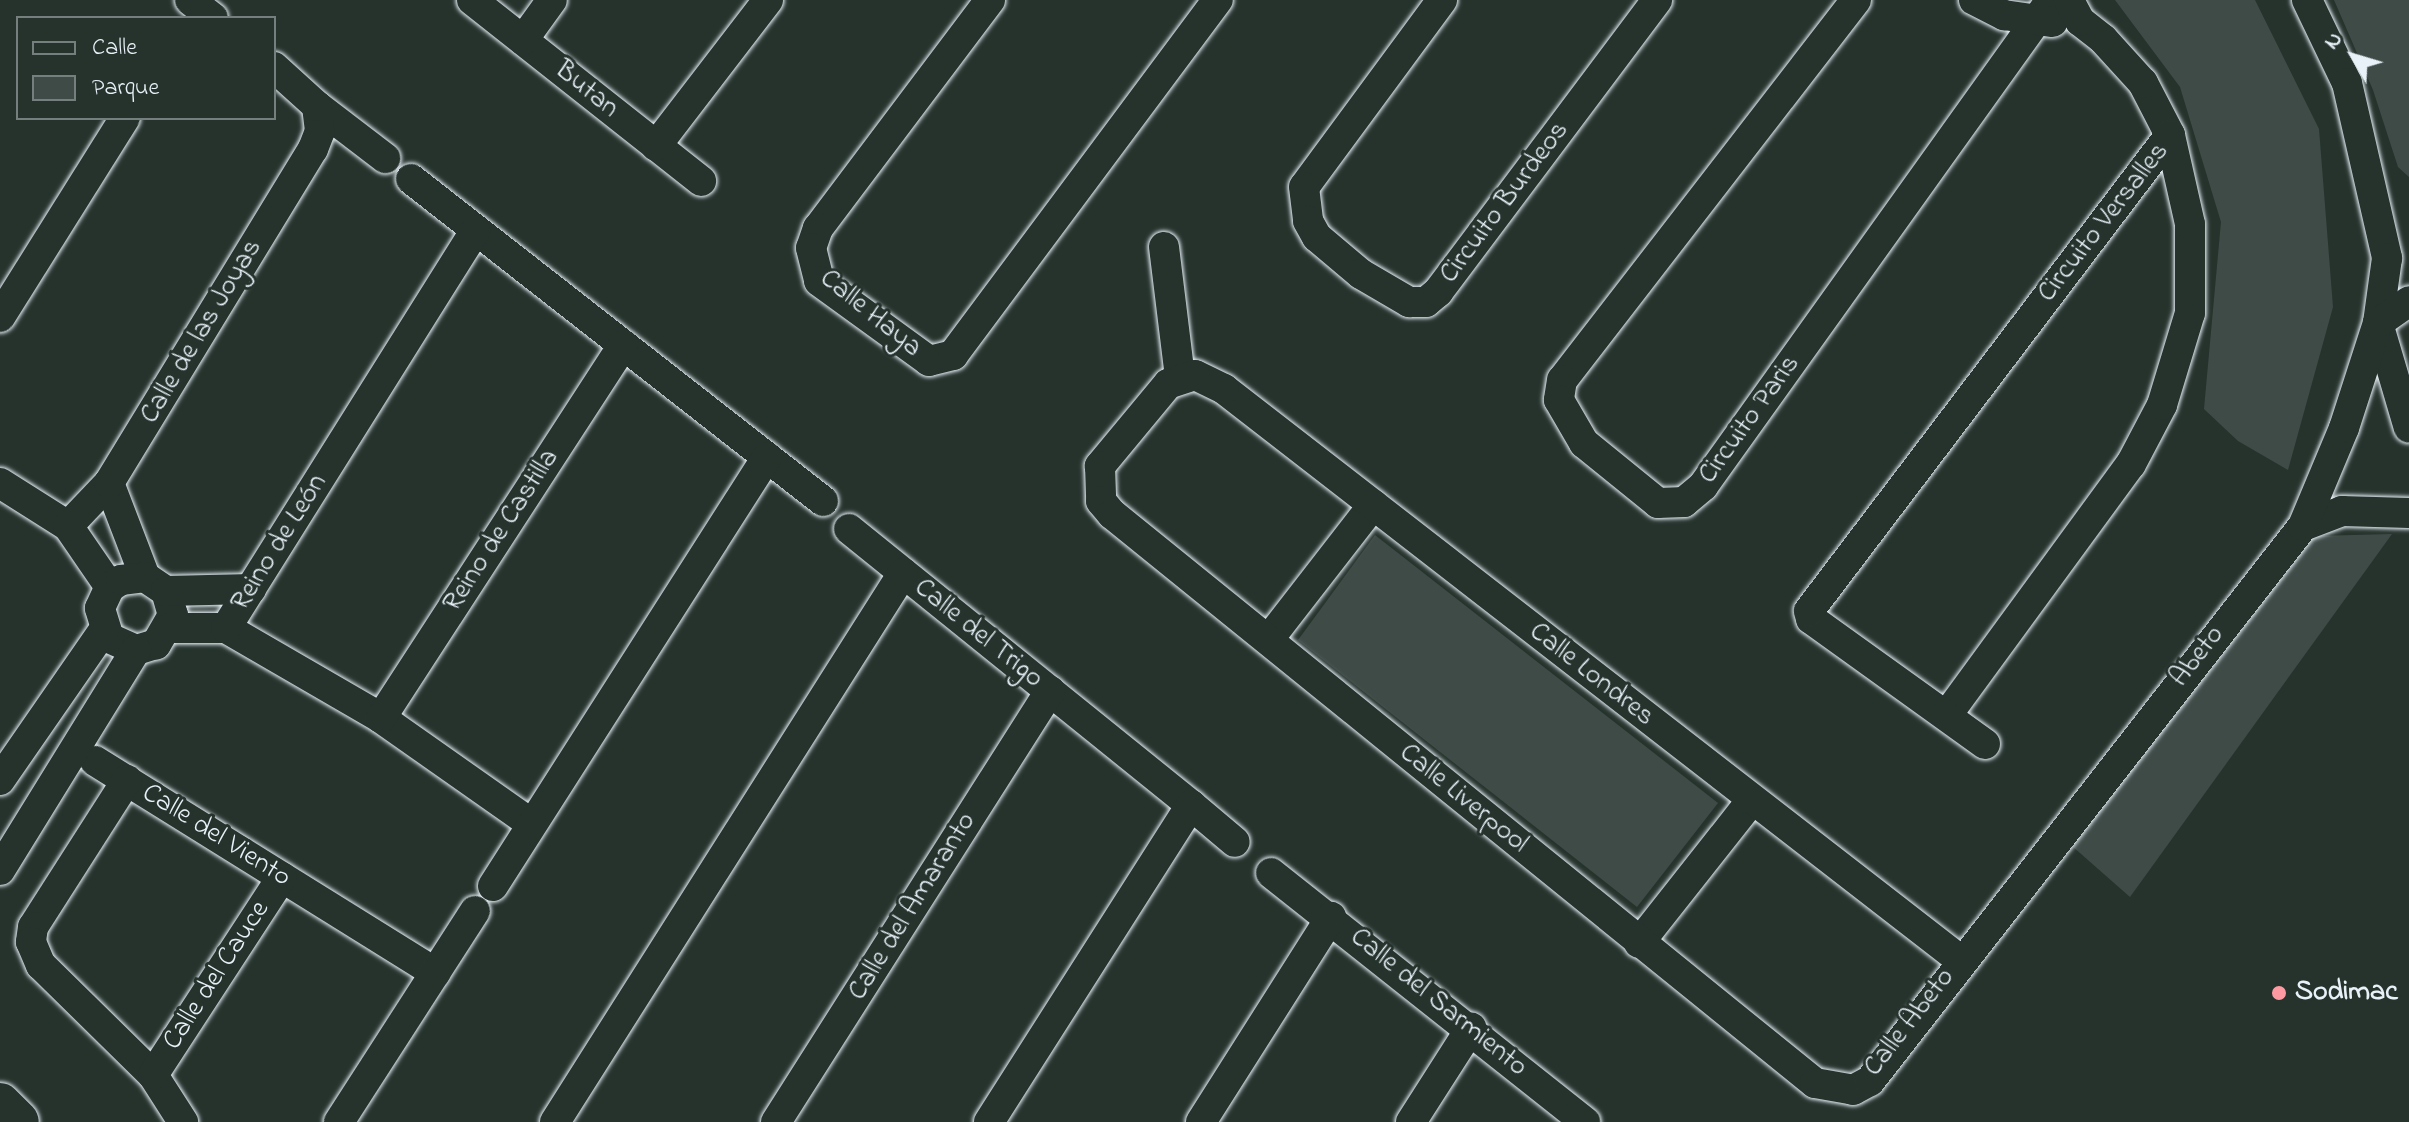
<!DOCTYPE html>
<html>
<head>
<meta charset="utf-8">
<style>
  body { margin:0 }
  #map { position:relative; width:2409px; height:1122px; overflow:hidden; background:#26332d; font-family:"Indie Flower",sans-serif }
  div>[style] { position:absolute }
  .green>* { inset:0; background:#3e4b47 }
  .roads { filter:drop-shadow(0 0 2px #e8f1f8) drop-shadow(0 0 2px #e8f1f8) }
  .street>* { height:30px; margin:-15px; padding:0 15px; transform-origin:15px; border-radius:15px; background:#26332d }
  .secondary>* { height:42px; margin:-21px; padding:0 21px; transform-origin:21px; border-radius:21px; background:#26332d }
  .dots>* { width:22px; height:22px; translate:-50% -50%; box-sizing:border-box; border:4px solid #26332d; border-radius:50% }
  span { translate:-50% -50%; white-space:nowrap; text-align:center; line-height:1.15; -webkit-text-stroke:6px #26332d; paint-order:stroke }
  .street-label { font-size:28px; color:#e8f1f8 }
  .poi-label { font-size:28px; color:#e8f1f8; font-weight:700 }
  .left { translate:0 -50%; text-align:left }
  .legend { position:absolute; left:16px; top:16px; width:260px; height:104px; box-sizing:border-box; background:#26332d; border:2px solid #747f7e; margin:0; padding:10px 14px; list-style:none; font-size:24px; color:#e8f1f8 }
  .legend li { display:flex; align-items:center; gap:16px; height:40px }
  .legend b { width:40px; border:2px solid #747f7e }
  .north { position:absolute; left:2313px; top:16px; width:80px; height:80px; -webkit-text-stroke:6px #26332d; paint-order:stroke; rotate:308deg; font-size:22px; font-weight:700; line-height:32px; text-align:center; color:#e8f1f8 }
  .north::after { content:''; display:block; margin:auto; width:28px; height:36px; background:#e8f1f8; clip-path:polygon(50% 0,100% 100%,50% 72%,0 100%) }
</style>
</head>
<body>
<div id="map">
  <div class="green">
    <i style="clip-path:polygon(2115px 0,2255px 0,2319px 129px,2333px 307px,2288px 470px,2238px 441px,2204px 409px,2221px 222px,2180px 87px)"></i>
    <i style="clip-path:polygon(2334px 0,2409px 0,2409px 177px,2398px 167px,2373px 90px)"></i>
    <i style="clip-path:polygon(2392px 534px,2130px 897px,2072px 846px,2315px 536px)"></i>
    <i style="clip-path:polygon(1375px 535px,1718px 803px,1637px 907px,1298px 640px)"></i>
  </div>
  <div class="roads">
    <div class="street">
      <i style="left:190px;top:0;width:29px;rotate:38deg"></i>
      <i style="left:472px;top:0;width:292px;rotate:38.3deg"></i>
      <i style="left:990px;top:0;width:286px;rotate:127deg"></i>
      <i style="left:818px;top:228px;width:21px;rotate:109deg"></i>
      <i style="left:811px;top:248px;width:34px;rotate:76deg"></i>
      <i style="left:819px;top:281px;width:136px;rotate:36deg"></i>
      <i style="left:929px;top:361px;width:25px;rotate:-14deg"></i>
      <i style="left:953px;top:355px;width:443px;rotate:-53.3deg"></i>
      <i style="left:1442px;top:0;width:232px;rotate:126.4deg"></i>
      <i style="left:1304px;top:187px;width:34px;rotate:83deg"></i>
      <i style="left:1308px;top:221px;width:18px;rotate:61deg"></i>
      <i style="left:1317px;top:237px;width:57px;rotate:40.1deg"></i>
      <i style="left:1361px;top:274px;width:56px;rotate:30.3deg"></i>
      <i style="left:1409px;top:302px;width:17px"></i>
      <i style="left:1426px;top:302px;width:16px;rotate:-40deg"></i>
      <i style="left:1438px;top:292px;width:365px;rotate:-53.1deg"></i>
      <i style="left:1856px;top:0;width:480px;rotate:127.7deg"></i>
      <i style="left:1562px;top:380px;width:20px;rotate:99deg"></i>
      <i style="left:1559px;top:400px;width:50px;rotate:59.8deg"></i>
      <i style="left:1584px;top:443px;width:95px;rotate:39deg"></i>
      <i style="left:1658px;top:503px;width:26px;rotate:-2deg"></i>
      <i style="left:1684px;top:502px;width:25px;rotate:-40deg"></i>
      <i style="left:1703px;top:486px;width:598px;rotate:-54.4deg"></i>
      <i style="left:1974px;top:0;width:34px;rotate:27deg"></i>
      <i style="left:2004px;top:15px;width:49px;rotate:8.3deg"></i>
      <i style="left:2307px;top:0;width:92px;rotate:64.3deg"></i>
      <i style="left:2347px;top:83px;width:180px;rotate:77.1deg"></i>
      <i style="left:2387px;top:258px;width:66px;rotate:97.9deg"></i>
      <i style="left:2378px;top:323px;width:109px;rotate:73.6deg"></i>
      <i style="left:523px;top:40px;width:49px;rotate:-54.1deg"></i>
      <i style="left:317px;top:106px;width:86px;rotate:37.4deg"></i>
      <i style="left:656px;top:146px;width:184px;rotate:-52.5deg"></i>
      <i style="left:411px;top:179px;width:523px;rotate:38.01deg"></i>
      <i style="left:1164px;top:247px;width:132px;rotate:83deg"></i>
      <i style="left:0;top:317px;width:235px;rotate:-57.9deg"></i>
      <i style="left:0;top:483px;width:80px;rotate:32.3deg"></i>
      <i style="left:68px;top:526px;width:74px;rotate:55.5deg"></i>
      <i style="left:109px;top:483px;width:101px;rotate:69deg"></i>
      <i style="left:68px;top:526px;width:59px;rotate:-46.4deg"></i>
      <i style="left:109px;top:483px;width:391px;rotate:-58.6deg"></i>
      <i style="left:313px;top:149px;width:19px;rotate:-69deg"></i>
      <i style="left:320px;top:131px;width:25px;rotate:-97deg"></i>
      <i style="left:317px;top:106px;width:58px;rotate:-137.8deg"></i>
      <i style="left:2303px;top:526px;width:42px;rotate:-21deg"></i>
      <i style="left:2342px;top:511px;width:67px;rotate:1.7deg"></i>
      <i style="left:849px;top:529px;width:439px;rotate:38.9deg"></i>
      <i style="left:1191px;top:805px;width:376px;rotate:122.5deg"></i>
      <i style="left:166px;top:591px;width:25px;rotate:74deg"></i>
      <i style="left:173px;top:615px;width:34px;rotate:120deg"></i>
      <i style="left:156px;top:644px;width:21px;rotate:163deg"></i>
      <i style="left:136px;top:650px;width:30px;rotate:-156deg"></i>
      <i style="left:109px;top:638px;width:31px;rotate:-107deg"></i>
      <i style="left:100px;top:608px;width:23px;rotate:-65deg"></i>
      <i style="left:110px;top:587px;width:13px;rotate:-32deg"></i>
      <i style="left:121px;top:580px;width:24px;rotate:-7deg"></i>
      <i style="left:145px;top:577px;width:25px;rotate:34deg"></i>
      <i style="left:166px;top:591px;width:85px;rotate:-1.3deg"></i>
      <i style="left:170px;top:628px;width:56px"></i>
      <i style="left:226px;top:628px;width:179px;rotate:30.1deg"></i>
      <i style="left:381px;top:718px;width:184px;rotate:35.1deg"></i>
      <i style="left:226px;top:628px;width:469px;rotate:-57.9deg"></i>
      <i style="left:1269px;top:639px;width:170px;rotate:-52.2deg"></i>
      <i style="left:1947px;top:715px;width:311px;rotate:-53.8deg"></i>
      <i style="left:2131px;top:464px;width:67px;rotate:-62.3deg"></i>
      <i style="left:2162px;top:405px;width:96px;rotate:-73.1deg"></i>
      <i style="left:2190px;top:313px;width:89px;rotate:-90deg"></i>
      <i style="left:2190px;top:224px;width:91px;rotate:-102.7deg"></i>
      <i style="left:2170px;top:135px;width:59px;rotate:-117.4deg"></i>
      <i style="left:2143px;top:83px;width:59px;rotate:-132.3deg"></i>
      <i style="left:2103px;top:39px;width:29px;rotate:-142deg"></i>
      <i style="left:2080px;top:21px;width:24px;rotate:-118deg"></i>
      <i style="left:381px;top:718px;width:445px;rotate:-57deg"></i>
      <i style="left:1985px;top:744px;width:214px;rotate:-144.3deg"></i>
      <i style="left:1811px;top:619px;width:8px;rotate:-104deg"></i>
      <i style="left:1809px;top:611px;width:597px;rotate:-52.82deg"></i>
      <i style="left:95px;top:761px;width:401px;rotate:31.9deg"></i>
      <i style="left:0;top:780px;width:183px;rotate:-55.3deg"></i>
      <i style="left:127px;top:780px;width:174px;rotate:122.6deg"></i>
      <i style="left:33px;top:927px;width:15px;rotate:98deg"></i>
      <i style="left:31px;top:942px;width:25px;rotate:67deg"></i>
      <i style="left:41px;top:965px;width:157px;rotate:44.5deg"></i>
      <i style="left:153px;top:1075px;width:56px;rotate:57.4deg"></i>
      <i style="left:1191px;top:805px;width:57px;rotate:40.1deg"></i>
      <i style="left:0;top:870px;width:259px;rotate:-58.3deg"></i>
      <i style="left:1271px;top:873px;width:401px;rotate:38.4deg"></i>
      <i style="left:493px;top:886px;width:509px;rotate:-57.43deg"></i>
      <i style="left:1639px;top:943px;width:182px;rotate:-51.7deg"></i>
      <i style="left:1959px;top:959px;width:930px;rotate:-142.21deg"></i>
      <i style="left:1224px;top:389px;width:32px;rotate:-154deg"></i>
      <i style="left:1195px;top:375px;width:28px;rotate:162deg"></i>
      <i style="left:1168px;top:384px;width:107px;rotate:129.7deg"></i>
      <i style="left:1100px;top:466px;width:35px;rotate:88deg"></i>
      <i style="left:1101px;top:501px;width:17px;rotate:50deg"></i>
      <i style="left:1112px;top:514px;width:904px;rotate:38.99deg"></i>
      <i style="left:1815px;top:1083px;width:39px;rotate:10deg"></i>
      <i style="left:1853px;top:1090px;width:19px;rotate:-28deg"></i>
      <i style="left:1870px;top:1081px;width:704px;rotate:-52.04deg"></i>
      <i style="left:2303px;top:526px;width:106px;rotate:-67.3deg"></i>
      <i style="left:2344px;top:428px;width:110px;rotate:-72.1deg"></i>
      <i style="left:2378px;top:323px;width:38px;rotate:-35deg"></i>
      <i style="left:153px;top:1075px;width:236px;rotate:-56.9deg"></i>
      <i style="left:339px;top:1122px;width:251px;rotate:-57.2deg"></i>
      <i style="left:555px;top:1122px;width:650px;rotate:-57.63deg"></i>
      <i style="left:776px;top:1122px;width:511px;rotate:-57.55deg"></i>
      <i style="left:1201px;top:1122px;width:243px;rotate:-57.6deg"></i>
      <i style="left:1411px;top:1122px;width:112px;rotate:-57.4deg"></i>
    </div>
    <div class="secondary">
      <i style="left:0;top:1104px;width:25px;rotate:45deg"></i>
    </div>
  </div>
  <div class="dots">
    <i style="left:2279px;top:993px;background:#ff9aa2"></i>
  </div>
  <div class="street-label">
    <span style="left:586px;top:90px;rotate:39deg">Butan</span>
    <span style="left:1505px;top:203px;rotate:-53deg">Circuito Burdeos</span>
    <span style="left:2104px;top:223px;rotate:-52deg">Circuito Versalles</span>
    <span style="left:870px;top:314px;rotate:39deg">Calle Haya</span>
    <span style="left:202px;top:332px;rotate:-59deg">Calle de las Joyas</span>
    <span style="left:1750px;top:420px;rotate:-54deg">Circuito Paris</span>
    <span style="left:502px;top:531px;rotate:-57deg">Reino de Castilla</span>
    <span style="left:280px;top:543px;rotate:-58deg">Reino de León</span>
    <span style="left:978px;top:634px;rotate:39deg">Calle del Trigo</span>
    <span style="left:2198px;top:657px;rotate:-52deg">Abeto</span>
    <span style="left:1591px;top:675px;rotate:38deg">Calle Londres</span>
    <span style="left:1463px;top:799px;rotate:39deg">Calle Liverpool</span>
    <span style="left:216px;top:836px;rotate:32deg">Calle del Viento</span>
    <span style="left:913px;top:907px;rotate:-58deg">Calle del Amaranto</span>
    <span style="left:217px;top:976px;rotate:-57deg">Calle del Cauce</span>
    <span style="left:1438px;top:1003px;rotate:39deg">Calle del Sarmiento</span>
    <span style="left:1910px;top:1023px;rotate:-52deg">Calle Abeto</span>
  </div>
  <div class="poi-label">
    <span class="left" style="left:2295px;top:993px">Sodimac</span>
  </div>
  <ul class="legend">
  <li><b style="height:10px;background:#26332d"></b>Calle</li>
  <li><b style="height:22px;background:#3e4b47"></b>Parque</li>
  </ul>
  <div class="north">N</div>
</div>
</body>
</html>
